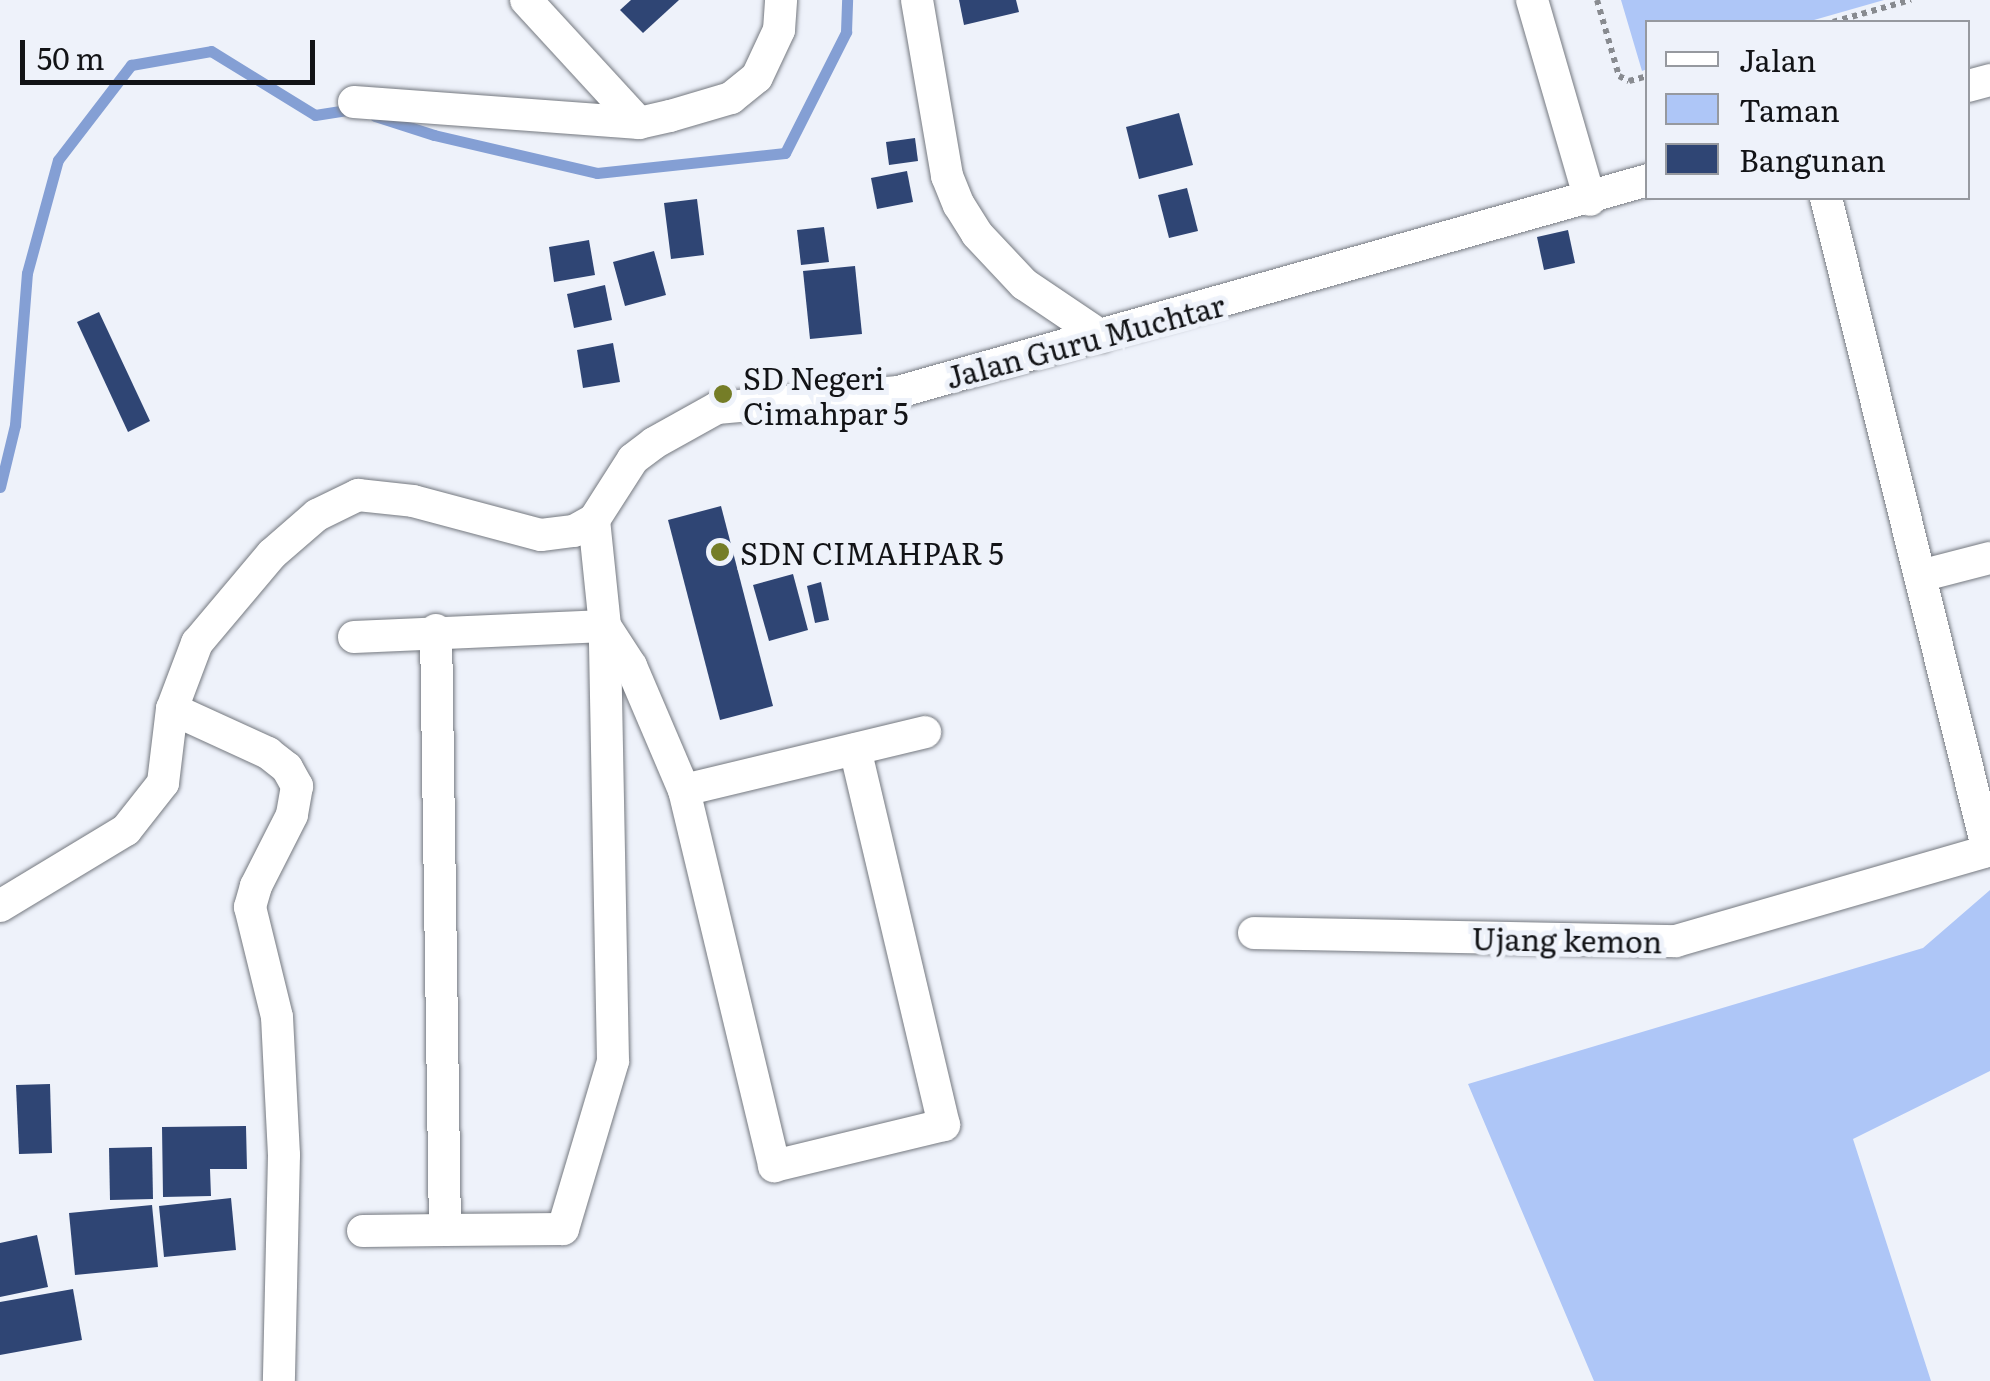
<!DOCTYPE html>
<html>
<head>
<meta charset="utf-8">
<style>
  body { margin:0 }
  #map { position:relative; width:1990px; height:1381px; overflow:hidden; background:#eef2fa; font-family:Literata,serif }
  div>[style] { position:absolute }
  .green>* { inset:0; background:#aec6f7 }
  .stream>* { height:11px; margin:-5.5px; padding:0 5.5px; transform-origin:5.5px; border-radius:5.5px; background:#849fd4 }
  .building>* { inset:0; background:#2f4574 }
  .path>* { height:6px; margin-top:-3px; transform-origin:0; background:repeating-linear-gradient(90deg,#888b90 0 5px,transparent 0 10px) }
  .roads { filter:drop-shadow(0 0 2px #757980) drop-shadow(0 0 2px #757980) }
  .minor>* { height:32px; margin:-16px; padding:0 16px; transform-origin:16px; border-radius:16px; background:#fff }
  .dots>* { width:28px; height:28px; translate:-50% -50%; box-sizing:border-box; border:5px solid #eef2fa; border-radius:50% }
  span { translate:-50% -50%; white-space:nowrap; text-align:center; line-height:1.15; -webkit-text-stroke:10px #eef2fa; paint-order:stroke }
  .street-label { font-size:30px; color:#121316 }
  .poi-label { font-size:30px; color:#121316 }
  .left { translate:0 -50%; text-align:left }
  .legend { position:absolute; left:1645px; top:20px; width:325px; height:180px; box-sizing:border-box; background:#eef2fa; border:2px solid #96999f; margin:0; padding:12px 18px; list-style:none; font-size:30px; color:#121316 }
  .legend li { display:flex; align-items:center; gap:20px; height:50px }
  .legend b { width:50px; border:2px solid #96999f }
  .scale { position:absolute; left:20px; top:40px; width:295px; height:45px; box-sizing:border-box; border:5px solid #121316; border-top:0; padding-left:12px; font-size:30px; line-height:35px; white-space:nowrap; color:#121316; -webkit-text-stroke:8px #eef2fa; paint-order:stroke }
</style>
</head>
<body>
<div id="map">
  <div class="green">
    <i style="clip-path:polygon(1621px 0,1884px 0,1807px 22px,1648px 22px,1647px 69px,1642px 71px)"></i>
    <i style="clip-path:polygon(1990px 890px,1990px 1071px,1853px 1139px,1931px 1381px,1594px 1381px,1468px 1084px,1923px 948px)"></i>
  </div>
  <div class="stream">
    <i style="left:375px;top:116px;width:62px;rotate:17.9deg"></i>
    <i style="left:434px;top:135px;width:167px;rotate:13.1deg"></i>
    <i style="left:597px;top:173px;width:189px;rotate:-6.1deg"></i>
    <i style="left:785px;top:153px;width:136px;rotate:-63.2deg"></i>
    <i style="left:846px;top:32px;width:32px;rotate:-88deg"></i>
    <i style="left:0;top:487px;width:64px;rotate:-76.4deg"></i>
    <i style="left:15px;top:425px;width:152px;rotate:-85.5deg"></i>
    <i style="left:27px;top:273px;width:117px;rotate:-74.7deg"></i>
    <i style="left:58px;top:160px;width:120px;rotate:-52.5deg"></i>
    <i style="left:131px;top:65px;width:81px;rotate:-9.9deg"></i>
    <i style="left:211px;top:51px;width:122px;rotate:31.6deg"></i>
    <i style="left:315px;top:115px;width:37px;rotate:-9deg"></i>
  </div>
  <div class="building">
    <i style="clip-path:polygon(631px 0,679px 0,643px 33px,620px 10px)"></i>
    <i style="clip-path:polygon(959px 0,1016px 0,1019px 12px,964px 25px)"></i>
    <i style="clip-path:polygon(1179px 113px,1193px 165px,1139px 179px,1126px 127px)"></i>
    <i style="clip-path:polygon(915px 138px,918px 161px,889px 165px,886px 142px)"></i>
    <i style="clip-path:polygon(907px 171px,913px 202px,877px 209px,871px 178px)"></i>
    <i style="clip-path:polygon(1187px 188px,1198px 231px,1169px 238px,1158px 195px)"></i>
    <i style="clip-path:polygon(697px 199px,704px 255px,671px 259px,664px 203px)"></i>
    <i style="clip-path:polygon(824px 227px,829px 262px,801px 265px,797px 230px)"></i>
    <i style="clip-path:polygon(1568px 230px,1575px 263px,1544px 270px,1537px 237px)"></i>
    <i style="clip-path:polygon(589px 240px,595px 275px,554px 282px,549px 247px)"></i>
    <i style="clip-path:polygon(654px 251px,666px 295px,625px 306px,613px 262px)"></i>
    <i style="clip-path:polygon(855px 266px,862px 334px,810px 339px,803px 271px)"></i>
    <i style="clip-path:polygon(605px 285px,612px 320px,574px 328px,567px 294px)"></i>
    <i style="clip-path:polygon(99px 312px,150px 421px,128px 432px,77px 322px)"></i>
    <i style="clip-path:polygon(613px 343px,620px 382px,583px 388px,577px 350px)"></i>
    <i style="clip-path:polygon(721px 506px,773px 706px,720px 720px,668px 520px)"></i>
    <i style="clip-path:polygon(793px 574px,808px 630px,769px 641px,753px 585px)"></i>
    <i style="clip-path:polygon(821px 582px,829px 620px,815px 623px,807px 586px)"></i>
    <i style="clip-path:polygon(50px 1084px,52px 1153px,19px 1154px,16px 1085px)"></i>
    <i style="clip-path:polygon(246px 1126px,247px 1169px,210px 1169px,211px 1196px,163px 1197px,162px 1127px)"></i>
    <i style="clip-path:polygon(152px 1147px,153px 1199px,110px 1200px,109px 1148px)"></i>
    <i style="clip-path:polygon(231px 1198px,236px 1250px,164px 1257px,159px 1206px)"></i>
    <i style="clip-path:polygon(152px 1205px,158px 1267px,75px 1275px,69px 1213px)"></i>
    <i style="clip-path:polygon(37px 1235px,48px 1287px,0 1297px,0 1243px)"></i>
    <i style="clip-path:polygon(73px 1289px,82px 1340px,0 1355px,0 1302px)"></i>
  </div>
  <div class="path">
    <i style="left:1597px;top:0;width:79px;rotate:73.9deg"></i>
    <i style="left:1619px;top:76px;width:11px;rotate:27deg"></i>
    <i style="left:1629px;top:81px;width:20px;rotate:-15deg"></i>
    <i style="left:1833px;top:22px;width:81px;rotate:-15.8deg"></i>
  </div>
  <div class="roads">
    <div class="minor">
      <i style="left:526px;top:0;width:167px;rotate:47.4deg"></i>
      <i style="left:917px;top:0;width:179px;rotate:80.3deg"></i>
      <i style="left:947px;top:176px;width:31px;rotate:68deg"></i>
      <i style="left:959px;top:205px;width:34px;rotate:58deg"></i>
      <i style="left:977px;top:234px;width:69px;rotate:46.8deg"></i>
      <i style="left:1024px;top:284px;width:93px;rotate:34deg"></i>
      <i style="left:1532px;top:0;width:208px;rotate:73.8deg"></i>
      <i style="left:1968px;top:86px;width:23px;rotate:-15deg"></i>
      <i style="left:354px;top:102px;width:286px;rotate:4.2deg"></i>
      <i style="left:639px;top:123px;width:32px;rotate:-13deg"></i>
      <i style="left:670px;top:116px;width:64px;rotate:-16.4deg"></i>
      <i style="left:731px;top:98px;width:33px;rotate:-39deg"></i>
      <i style="left:757px;top:77px;width:52px;rotate:-64.9deg"></i>
      <i style="left:779px;top:30px;width:30px;rotate:-86deg"></i>
      <i style="left:1920px;top:576px;width:72px;rotate:-14.4deg"></i>
      <i style="left:436px;top:630px;width:600px;rotate:89.14deg"></i>
      <i style="left:445px;top:1230px;width:118px;rotate:-0.5deg"></i>
      <i style="left:563px;top:1229px;width:175px;rotate:-73.4deg"></i>
      <i style="left:613px;top:1061px;width:435px;rotate:-91.1deg"></i>
      <i style="left:605px;top:626px;width:107px;rotate:-95.9deg"></i>
      <i style="left:354px;top:637px;width:251px;rotate:-2.5deg"></i>
      <i style="left:605px;top:626px;width:48px;rotate:57deg"></i>
      <i style="left:631px;top:666px;width:135px;rotate:66.9deg"></i>
      <i style="left:684px;top:790px;width:387px;rotate:76.5deg"></i>
      <i style="left:774px;top:1166px;width:175px;rotate:-13.6deg"></i>
      <i style="left:944px;top:1125px;width:386px;rotate:-103.3deg"></i>
      <i style="left:172px;top:709px;width:106px;rotate:24.6deg"></i>
      <i style="left:268px;top:753px;width:24px;rotate:38deg"></i>
      <i style="left:287px;top:768px;width:21px;rotate:61deg"></i>
      <i style="left:297px;top:786px;width:29px;rotate:100deg"></i>
      <i style="left:292px;top:815px;width:80px;rotate:116.9deg"></i>
      <i style="left:256px;top:886px;width:22px;rotate:106deg"></i>
      <i style="left:250px;top:907px;width:113px;rotate:76.2deg"></i>
      <i style="left:277px;top:1017px;width:138px;rotate:87.1deg"></i>
      <i style="left:284px;top:1155px;width:226px;rotate:91.3deg"></i>
      <i style="left:684px;top:790px;width:248px;rotate:-13.5deg"></i>
      <i style="left:0;top:906px;width:147px;rotate:-31.1deg"></i>
      <i style="left:126px;top:830px;width:60px;rotate:-51.8deg"></i>
      <i style="left:163px;top:783px;width:75px;rotate:-83.1deg"></i>
      <i style="left:172px;top:709px;width:71px;rotate:-69.3deg"></i>
      <i style="left:197px;top:643px;width:116px;rotate:-49.9deg"></i>
      <i style="left:272px;top:554px;width:60px;rotate:-40.9deg"></i>
      <i style="left:317px;top:515px;width:46px;rotate:-26deg"></i>
      <i style="left:358px;top:495px;width:55px;rotate:6.2deg"></i>
      <i style="left:413px;top:501px;width:132px;rotate:14.9deg"></i>
      <i style="left:541px;top:535px;width:33px;rotate:-7deg"></i>
      <i style="left:574px;top:531px;width:23px;rotate:-29deg"></i>
      <i style="left:594px;top:520px;width:72px;rotate:-57.4deg"></i>
      <i style="left:633px;top:459px;width:26px;rotate:-37deg"></i>
      <i style="left:654px;top:443px;width:72px;rotate:-29.1deg"></i>
      <i style="left:717px;top:408px;width:182px;rotate:-5.1deg"></i>
      <i style="left:898px;top:392px;width:779px;rotate:-15.78deg"></i>
      <i style="left:1254px;top:933px;width:422px;rotate:1.1deg"></i>
      <i style="left:1676px;top:941px;width:325px;rotate:-16.1deg"></i>
      <i style="left:1988px;top:851px;width:673px;rotate:-103.93deg"></i>
      <i style="left:363px;top:1231px;width:82px;rotate:-0.7deg"></i>
    </div>
  </div>
  <div class="dots">
    <i style="left:723px;top:394px;background:#757d27"></i>
    <i style="left:720px;top:552px;background:#757d27"></i>
  </div>
  <div class="street-label">
    <span style="left:1085px;top:340px;rotate:-15deg">Jalan Guru Muchtar</span>
    <span style="left:1567px;top:939px;rotate:1deg">Ujang kemon</span>
  </div>
  <div class="poi-label">
    <span class="left" style="left:743px;top:394px">SD Negeri<br>Cimahpar 5</span>
    <span class="left" style="left:740px;top:552px">SDN CIMAHPAR 5</span>
  </div>
  <ul class="legend">
  <li><b style="height:12px;background:#fff"></b>Jalan</li>
  <li><b style="height:28px;background:#aec6f7"></b>Taman</li>
  <li><b style="height:28px;background:#2f4574"></b>Bangunan</li>
  </ul>
  <div class="scale">50 m</div>
</div>
</body>
</html>
